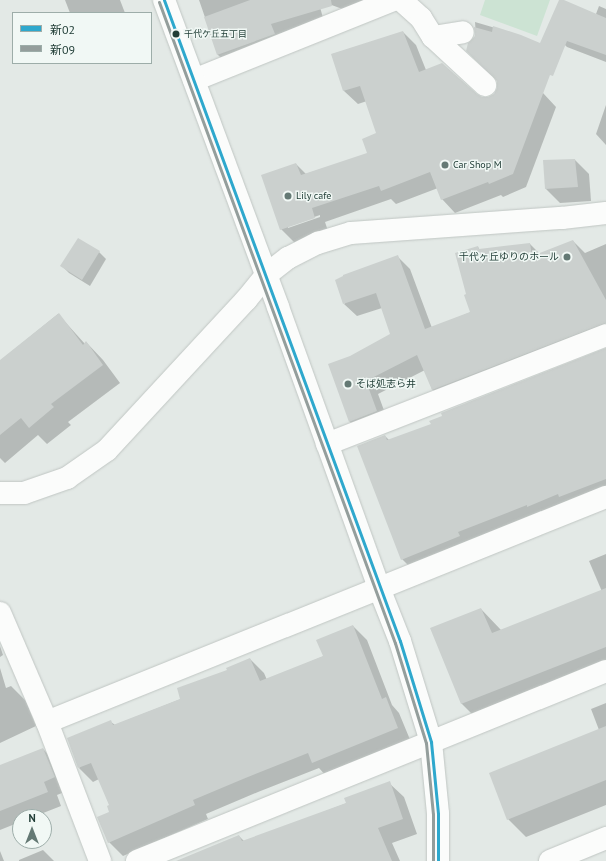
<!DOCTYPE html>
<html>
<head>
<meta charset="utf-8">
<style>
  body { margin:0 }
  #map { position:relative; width:606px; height:861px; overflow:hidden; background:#e3e9e6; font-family:"PT Sans","Noto Sans JP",sans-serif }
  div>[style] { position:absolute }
  .green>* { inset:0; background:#cce3d3 }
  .shadow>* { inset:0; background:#0003 }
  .building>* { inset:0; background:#cbd0ce }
  .roads { filter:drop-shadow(0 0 1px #c0c6c3) drop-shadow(0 0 1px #c0c6c3) }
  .minor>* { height:22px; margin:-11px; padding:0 11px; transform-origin:11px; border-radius:11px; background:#fbfcfb }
  .tertiary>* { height:22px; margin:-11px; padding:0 11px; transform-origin:11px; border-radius:11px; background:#fbfcfb }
  .bus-1>* { height:3px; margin:-1.5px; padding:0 1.5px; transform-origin:1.5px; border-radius:1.5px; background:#2ea8cd }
  .bus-2>* { height:3px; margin:-1.5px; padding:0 1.5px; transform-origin:1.5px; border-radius:1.5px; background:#949e9c }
  .dots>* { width:11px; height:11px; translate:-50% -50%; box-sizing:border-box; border:2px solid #f1f8f5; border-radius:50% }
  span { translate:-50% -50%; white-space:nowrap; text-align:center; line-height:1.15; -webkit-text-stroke:3px #f1f8f5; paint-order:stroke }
  .bus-label { font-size:9px; color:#203d36 }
  .left { translate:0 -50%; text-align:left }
  .poi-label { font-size:10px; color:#203d36 }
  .right { translate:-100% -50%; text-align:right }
  .legend { position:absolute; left:12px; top:12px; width:140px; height:52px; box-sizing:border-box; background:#f1f8f5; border:1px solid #9dada9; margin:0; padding:5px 7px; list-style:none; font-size:12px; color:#203d36 }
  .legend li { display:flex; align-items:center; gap:8px; height:20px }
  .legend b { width:20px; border:1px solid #9dada9 }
  .north { position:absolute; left:12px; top:809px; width:40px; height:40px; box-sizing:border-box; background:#f1f8f5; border:1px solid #9dada9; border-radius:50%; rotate:0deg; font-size:11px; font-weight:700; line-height:16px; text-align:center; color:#203d36 }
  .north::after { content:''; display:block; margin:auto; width:14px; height:18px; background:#647974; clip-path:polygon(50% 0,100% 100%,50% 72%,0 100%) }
</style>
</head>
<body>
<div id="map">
  <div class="green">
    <i style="clip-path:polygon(485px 0,550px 0,537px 36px,480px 15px)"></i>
  </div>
  <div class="shadow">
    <i style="clip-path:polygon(65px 0,120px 0,125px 13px,70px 13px)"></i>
    <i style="clip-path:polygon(199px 0,376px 0,364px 17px,318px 0,325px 25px,232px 68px,218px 55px)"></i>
    <i style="clip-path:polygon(599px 6px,606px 9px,606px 62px,567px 47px,554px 34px,596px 14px)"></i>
    <i style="clip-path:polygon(evenodd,475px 22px,509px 32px,543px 93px,556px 107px,526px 187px,503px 197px,501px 195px,455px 213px,442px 199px,438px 188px,396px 204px,391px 199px,325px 222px,328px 231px,295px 243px,281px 229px,296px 164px,306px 174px,368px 154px,377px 134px,367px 101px,358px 104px,344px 91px,333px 54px,403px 32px,416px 45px,426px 70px,482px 98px,489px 98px,495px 94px,498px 88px,498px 81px,476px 36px,475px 22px,320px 215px,320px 217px,288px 228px,288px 226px,320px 215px)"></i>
    <i style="clip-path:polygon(606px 105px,606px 145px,596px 134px)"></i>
    <i style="clip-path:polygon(575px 160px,589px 174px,591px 201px,560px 203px,546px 189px,544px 161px)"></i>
    <i style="clip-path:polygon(573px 241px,585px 253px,606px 244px,606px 339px,445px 402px,432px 389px,425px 370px,378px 394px,389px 424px,362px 434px,350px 422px,351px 357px,392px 334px,382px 308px,357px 316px,344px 304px,397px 256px,410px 269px,432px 328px,471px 312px,468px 294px,478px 247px,480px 250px,530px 244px,540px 254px)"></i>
    <i style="clip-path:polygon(99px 252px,106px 259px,90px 286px,69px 273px,62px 266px)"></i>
    <i style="clip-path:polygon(58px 314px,85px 344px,86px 342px,103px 360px,120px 383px,68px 422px,71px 425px,47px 444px,38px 435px,5px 463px,0 458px,0 361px)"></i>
    <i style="clip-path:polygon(606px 349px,606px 496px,415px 572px,402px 559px,385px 436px,389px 440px,432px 425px)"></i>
    <i style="clip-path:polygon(606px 554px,606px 601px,589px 561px)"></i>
    <i style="clip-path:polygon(481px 609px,501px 630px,606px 615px,606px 674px,481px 723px,461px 703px)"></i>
    <i style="clip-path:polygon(353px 626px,367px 640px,392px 705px,399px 713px,411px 742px,327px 777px,319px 768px,258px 792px,206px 814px,208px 819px,123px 856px,109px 842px,110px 806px,99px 779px,93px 782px,79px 768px,111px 722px,115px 725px,181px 699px,250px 659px,264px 673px,267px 680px,324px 656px)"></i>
    <i style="clip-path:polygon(0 646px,3px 655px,0 657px)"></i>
    <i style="clip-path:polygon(0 668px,6px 688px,11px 686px,26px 701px,36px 726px,0 743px)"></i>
    <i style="clip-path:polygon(606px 703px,606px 805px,526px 837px,508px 819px,599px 730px,591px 709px)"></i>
    <i style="clip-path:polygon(43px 749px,56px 762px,67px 791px,57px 795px,61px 806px,33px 817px,20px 817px,20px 822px,0 830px,0 766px)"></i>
    <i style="clip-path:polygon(389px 783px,404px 797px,417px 834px,392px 843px,400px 861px,209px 861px,239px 836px,245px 842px,347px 803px)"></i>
    <i style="clip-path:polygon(43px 850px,54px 861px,19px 861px,19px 860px)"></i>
    <i style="clip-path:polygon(0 851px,4px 861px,0 861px)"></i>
  </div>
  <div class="building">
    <i style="clip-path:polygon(250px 0,331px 0,332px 6px,271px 24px,275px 34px,217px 55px,204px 17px)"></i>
    <i style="clip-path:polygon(559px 0,564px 0,606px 18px,606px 55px,567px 41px,553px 76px,550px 75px,513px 174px,489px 184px,488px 182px,441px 200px,430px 172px,381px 191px,379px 186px,312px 208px,315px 218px,280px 230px,261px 175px,296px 163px,301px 175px,367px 153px,362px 139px,376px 133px,360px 86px,343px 91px,331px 54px,403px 31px,419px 72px,442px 63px,477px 94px,482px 97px,488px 97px,494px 94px,497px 88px,497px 81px,466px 51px,468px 43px,475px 36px,474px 27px,492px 32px,493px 26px,521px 35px,540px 43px)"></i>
    <i style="clip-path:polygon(575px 159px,578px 187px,545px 189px,543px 160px)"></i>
    <i style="clip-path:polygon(78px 238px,100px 251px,82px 280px,60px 266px)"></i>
    <i style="clip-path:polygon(573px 240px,606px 300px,606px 323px,432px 390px,417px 355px,366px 381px,377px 411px,349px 422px,328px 364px,350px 356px,390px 334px,376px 293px,343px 304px,335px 280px,343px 276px,343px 275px,398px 255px,425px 329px,470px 312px,464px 295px,466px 294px,455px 253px,478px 246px,479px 249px,530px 243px,532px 256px)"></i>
    <i style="clip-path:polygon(59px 313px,83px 345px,86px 341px,103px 365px,51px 404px,54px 407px,29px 428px,21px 418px,0 435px,0 360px)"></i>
    <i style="clip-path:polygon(606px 348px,606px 479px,559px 497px,558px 494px,527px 507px,527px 505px,458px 532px,460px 536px,401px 560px,357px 446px,385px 435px,387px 440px,431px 424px,429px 421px,442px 416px,441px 413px)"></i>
    <i style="clip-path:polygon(606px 588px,606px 647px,461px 704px,430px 628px,481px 608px,492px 633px)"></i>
    <i style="clip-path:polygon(353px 625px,382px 699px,386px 697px,398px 728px,312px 763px,308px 753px,243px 779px,193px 800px,195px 805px,108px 843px,97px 817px,109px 812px,107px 806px,109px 805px,91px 763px,78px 768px,67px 738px,111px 720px,113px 725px,180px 699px,177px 688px,227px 670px,226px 668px,250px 658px,260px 681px,323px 656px,316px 640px)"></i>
    <i style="clip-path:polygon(606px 726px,606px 780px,507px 820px,489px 773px)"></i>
    <i style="clip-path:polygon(43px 748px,55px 777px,44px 782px,48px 792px,0 811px,0 765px)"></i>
    <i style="clip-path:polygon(390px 781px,403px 819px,378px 828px,392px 861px,176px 861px,239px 835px,242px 841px,346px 803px,344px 798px)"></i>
  </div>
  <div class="roads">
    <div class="minor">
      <i style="left:401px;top:0;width:27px;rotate:42deg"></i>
      <i style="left:421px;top:18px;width:22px;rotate:58deg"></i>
      <i style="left:433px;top:37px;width:30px;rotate:-9deg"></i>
      <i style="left:433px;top:37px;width:71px;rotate:42.7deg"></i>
      <i style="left:194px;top:80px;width:214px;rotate:-21.9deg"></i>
      <i style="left:327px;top:444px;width:300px;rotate:-21.3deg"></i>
      <i style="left:0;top:613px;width:119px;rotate:66.7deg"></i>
      <i style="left:47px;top:722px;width:149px;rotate:69.1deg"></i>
      <i style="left:47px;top:722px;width:603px;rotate:-21.93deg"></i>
      <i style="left:137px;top:861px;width:506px;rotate:-22.05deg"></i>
      <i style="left:550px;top:861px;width:61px;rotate:-22.3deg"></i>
    </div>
    <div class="tertiary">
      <i style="left:164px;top:0;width:327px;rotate:69.6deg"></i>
      <i style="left:278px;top:307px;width:299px;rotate:70.2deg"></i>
      <i style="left:379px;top:588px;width:57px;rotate:68.4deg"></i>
      <i style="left:400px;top:641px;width:106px;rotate:72.9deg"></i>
      <i style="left:431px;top:742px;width:72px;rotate:84.4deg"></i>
      <i style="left:438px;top:814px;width:47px;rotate:90deg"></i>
      <i style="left:0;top:493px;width:24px"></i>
      <i style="left:24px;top:493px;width:46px;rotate:-19.2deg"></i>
      <i style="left:67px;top:478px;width:49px;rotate:-35deg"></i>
      <i style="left:107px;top:450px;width:205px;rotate:-47.2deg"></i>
      <i style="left:246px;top:300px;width:32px;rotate:-51deg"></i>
      <i style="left:266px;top:275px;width:28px;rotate:-38deg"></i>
      <i style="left:288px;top:258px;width:34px;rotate:-27deg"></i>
      <i style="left:318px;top:243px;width:34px;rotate:-17deg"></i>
      <i style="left:351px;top:233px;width:212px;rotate:-4.1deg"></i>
      <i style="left:562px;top:218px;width:44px;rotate:-6.5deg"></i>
    </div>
  </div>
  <div class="bus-1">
    <i style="left:164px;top:0;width:683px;rotate:69.79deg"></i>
    <i style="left:400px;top:641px;width:106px;rotate:72.9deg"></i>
    <i style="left:431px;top:742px;width:72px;rotate:84.4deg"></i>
    <i style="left:438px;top:814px;width:47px;rotate:90deg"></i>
  </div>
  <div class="bus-2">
    <i style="left:159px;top:2px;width:683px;rotate:69.79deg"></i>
    <i style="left:395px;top:643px;width:105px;rotate:72.8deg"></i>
    <i style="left:426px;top:743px;width:71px;rotate:84.4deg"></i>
    <i style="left:433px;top:814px;width:47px;rotate:90deg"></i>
  </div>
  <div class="dots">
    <i style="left:176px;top:34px;background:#203d36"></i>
    <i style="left:445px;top:165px;background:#647974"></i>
    <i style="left:288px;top:196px;background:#647974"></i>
    <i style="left:567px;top:257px;background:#647974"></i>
    <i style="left:348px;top:384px;background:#647974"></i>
  </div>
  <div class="bus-label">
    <span class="left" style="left:184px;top:34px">千代ケ丘五丁目</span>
  </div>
  <div class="poi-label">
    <span class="left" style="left:453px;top:165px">Car Shop M</span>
    <span class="left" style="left:296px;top:196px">Lily cafe</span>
    <span class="right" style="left:559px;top:257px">千代ヶ丘ゆりのホール</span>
    <span class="left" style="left:356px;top:384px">そば処志ら井</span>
  </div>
  <ul class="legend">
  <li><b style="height:5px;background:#2ea8cd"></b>新02</li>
  <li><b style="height:5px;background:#949e9c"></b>新09</li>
  </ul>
  <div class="north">N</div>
</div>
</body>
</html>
